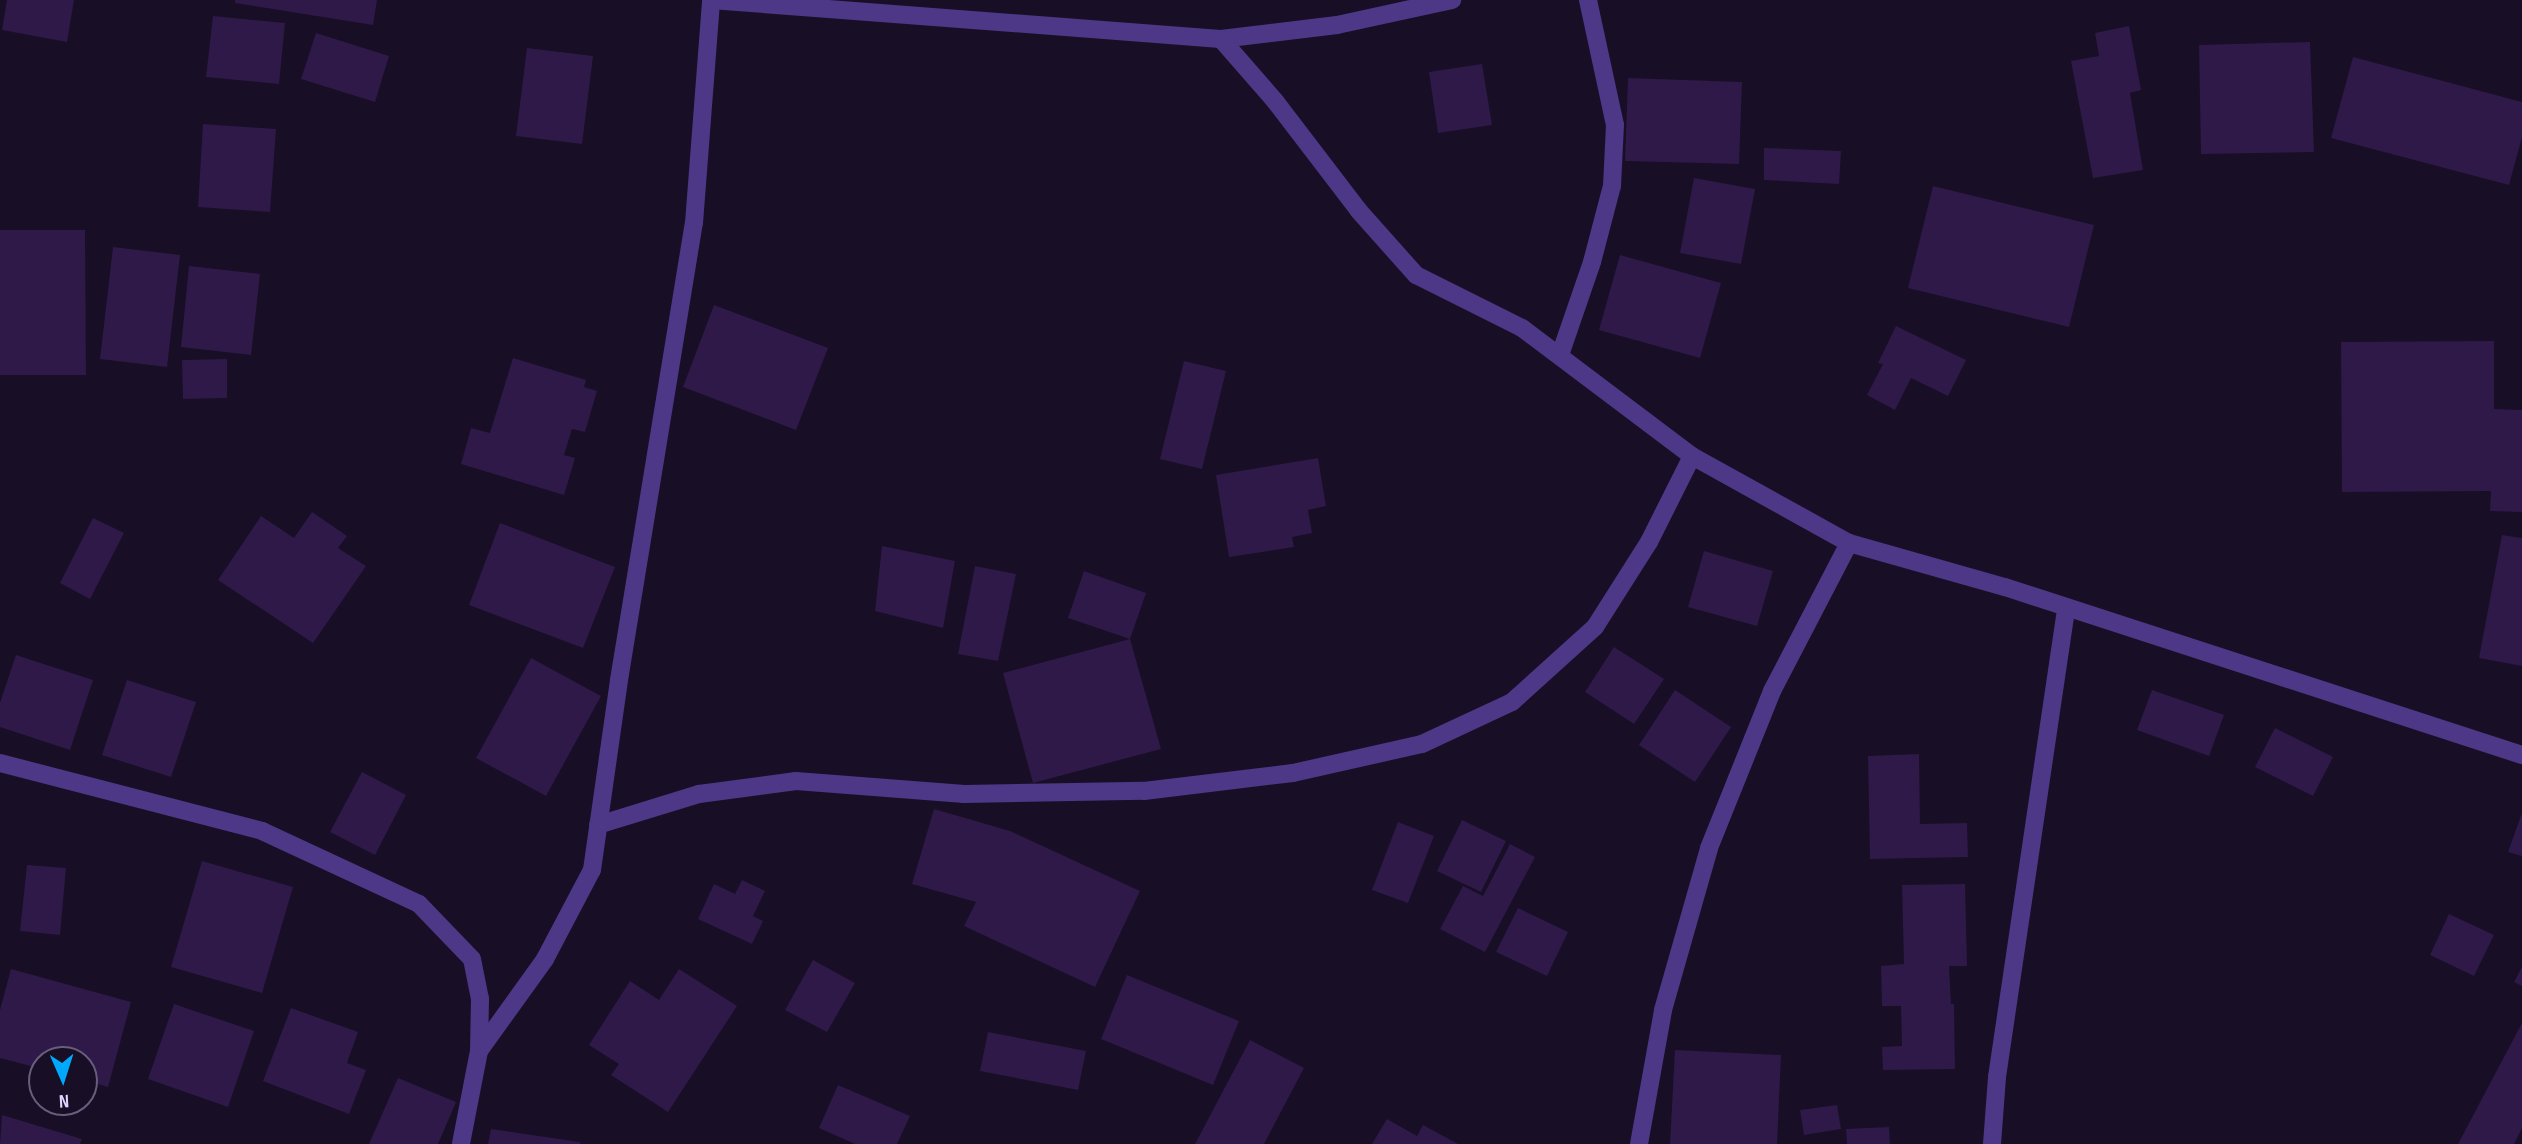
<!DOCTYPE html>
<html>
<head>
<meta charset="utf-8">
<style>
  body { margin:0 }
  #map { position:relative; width:2522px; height:1144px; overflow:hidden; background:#180e26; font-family:"Sofia Sans Condensed",sans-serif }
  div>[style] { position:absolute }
  .building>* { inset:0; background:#2e1948 }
  .street>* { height:18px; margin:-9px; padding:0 9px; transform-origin:9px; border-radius:9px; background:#4d3787 }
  span { translate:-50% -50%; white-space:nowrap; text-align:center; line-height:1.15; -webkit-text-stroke:6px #180e26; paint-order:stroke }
  .north { position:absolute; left:28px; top:1046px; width:70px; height:70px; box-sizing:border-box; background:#180e26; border:2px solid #695d7d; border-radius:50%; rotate:177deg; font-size:19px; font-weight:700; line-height:28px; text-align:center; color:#e2d3ff }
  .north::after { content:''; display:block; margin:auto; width:24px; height:32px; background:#00a9fe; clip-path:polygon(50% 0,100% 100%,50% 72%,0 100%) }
</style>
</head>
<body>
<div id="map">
  <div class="building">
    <i style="clip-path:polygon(7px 0,74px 0,67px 42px,2px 30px)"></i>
    <i style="clip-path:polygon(235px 0,377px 0,373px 25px,235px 3px)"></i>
    <i style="clip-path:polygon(213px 16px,285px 23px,279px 84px,206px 77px)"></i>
    <i style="clip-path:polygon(2129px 26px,2141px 90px,2130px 93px,2143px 170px,2093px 178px,2071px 61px,2099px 56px,2095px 33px)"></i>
    <i style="clip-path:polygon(316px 33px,389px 56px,375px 102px,301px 79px)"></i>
    <i style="clip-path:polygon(2310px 42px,2314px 152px,2201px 154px,2199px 45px)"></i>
    <i style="clip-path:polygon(527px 48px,593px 56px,582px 144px,516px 136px)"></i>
    <i style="clip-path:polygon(2353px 57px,2522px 102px,2522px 137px,2509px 185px,2331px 138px)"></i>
    <i style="clip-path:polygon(1482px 64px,1492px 125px,1438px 133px,1429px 72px)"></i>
    <i style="clip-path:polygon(1628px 78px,1742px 82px,1739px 164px,1625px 161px)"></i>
    <i style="clip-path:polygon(203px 124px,276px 129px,270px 212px,198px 207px)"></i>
    <i style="clip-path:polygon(1764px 148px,1841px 151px,1839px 184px,1764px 180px)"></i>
    <i style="clip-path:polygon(1694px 178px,1755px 189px,1741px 264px,1680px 253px)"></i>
    <i style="clip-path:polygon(1933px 186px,2094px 225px,2069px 327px,1908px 288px)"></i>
    <i style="clip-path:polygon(0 230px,85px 230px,86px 375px,0 375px)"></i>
    <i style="clip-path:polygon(113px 247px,180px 255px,167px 367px,100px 359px)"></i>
    <i style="clip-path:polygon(1620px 255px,1721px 283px,1700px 358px,1599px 330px)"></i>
    <i style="clip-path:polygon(189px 266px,260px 274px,251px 355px,181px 347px)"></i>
    <i style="clip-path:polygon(714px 305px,828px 348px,796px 430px,683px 387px)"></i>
    <i style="clip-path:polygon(1896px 326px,1966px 360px,1948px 396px,1911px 378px,1895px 410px,1867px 395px,1883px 364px,1878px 363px)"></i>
    <i style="clip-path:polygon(2494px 341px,2494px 409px,2522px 410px,2522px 512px,2490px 511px,2491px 491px,2342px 492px,2341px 342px)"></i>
    <i style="clip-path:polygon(513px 358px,586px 380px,584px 387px,597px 391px,585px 432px,572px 429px,564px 455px,575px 458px,564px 495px,461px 464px,471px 428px,490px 433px)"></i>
    <i style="clip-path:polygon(227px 359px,227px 398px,183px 399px,182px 360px)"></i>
    <i style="clip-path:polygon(1184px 361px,1226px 371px,1202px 469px,1160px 459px)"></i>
    <i style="clip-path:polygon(1318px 458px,1326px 506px,1308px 510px,1312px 533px,1292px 537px,1294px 547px,1229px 557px,1216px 475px)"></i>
    <i style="clip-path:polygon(312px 512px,347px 536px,338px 548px,366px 566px,313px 643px,218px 580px,261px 516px,294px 538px)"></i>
    <i style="clip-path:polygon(93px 518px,124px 533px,90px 599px,60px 583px)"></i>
    <i style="clip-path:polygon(500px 523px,615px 567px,583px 648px,469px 605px)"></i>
    <i style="clip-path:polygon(2502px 535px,2522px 538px,2522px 666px,2479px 658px)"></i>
    <i style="clip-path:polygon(882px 546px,955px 561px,943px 628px,875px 611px)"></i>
    <i style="clip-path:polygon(1704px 551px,1773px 571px,1757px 626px,1688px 607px)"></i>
    <i style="clip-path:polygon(975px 566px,1016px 574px,998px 661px,958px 654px)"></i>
    <i style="clip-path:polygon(1084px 571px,1146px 593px,1130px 639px,1068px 618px)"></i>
    <i style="clip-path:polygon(1130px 639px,1161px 749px,1033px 783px,1003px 673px)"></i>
    <i style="clip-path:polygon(1614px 647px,1664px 679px,1634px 724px,1585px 692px)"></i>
    <i style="clip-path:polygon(16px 655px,93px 680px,70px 750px,0 727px,0 703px)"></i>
    <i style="clip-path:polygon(531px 658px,601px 696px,546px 796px,476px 758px)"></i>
    <i style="clip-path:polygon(127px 680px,196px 702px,171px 777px,102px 755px)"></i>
    <i style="clip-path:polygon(1675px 690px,1731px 727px,1695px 782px,1639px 745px)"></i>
    <i style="clip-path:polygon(2152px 690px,2224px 715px,2209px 756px,2137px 730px)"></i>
    <i style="clip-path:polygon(2275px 728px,2333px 757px,2313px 796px,2255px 767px)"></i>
    <i style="clip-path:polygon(1919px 754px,1920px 824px,1967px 823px,1968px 857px,1870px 859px,1868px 756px)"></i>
    <i style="clip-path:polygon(362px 772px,406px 795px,375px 855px,330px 832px)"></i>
    <i style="clip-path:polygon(934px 809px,1010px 831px,1140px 891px,1095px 987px,964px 926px,976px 902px,912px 884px)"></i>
    <i style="clip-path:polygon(2522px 813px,2522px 856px,2508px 852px)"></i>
    <i style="clip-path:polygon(1462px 820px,1506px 841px,1481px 892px,1437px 871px)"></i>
    <i style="clip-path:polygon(1398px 822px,1434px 836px,1408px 903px,1372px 890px)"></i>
    <i style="clip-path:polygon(1510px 844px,1535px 857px,1485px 952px,1440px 929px,1463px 886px,1483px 896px)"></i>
    <i style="clip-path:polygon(202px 861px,293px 887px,262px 993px,171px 967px)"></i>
    <i style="clip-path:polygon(27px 865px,66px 868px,60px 935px,20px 931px)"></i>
    <i style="clip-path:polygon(742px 880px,765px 891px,753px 916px,763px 921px,752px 944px,698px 919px,714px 884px,735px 894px)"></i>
    <i style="clip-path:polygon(1965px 884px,1967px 966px,1949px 966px,1951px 1004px,1954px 1004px,1955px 1069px,1883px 1070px,1882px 1047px,1902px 1046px,1901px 1006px,1882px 1006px,1881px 966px,1904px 964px,1902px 885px)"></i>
    <i style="clip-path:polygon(1518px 908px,1568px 932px,1547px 976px,1496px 952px)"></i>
    <i style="clip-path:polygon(2449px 914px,2494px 935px,2474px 976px,2430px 955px)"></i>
    <i style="clip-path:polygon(813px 960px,855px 983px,827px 1032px,785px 1010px)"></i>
    <i style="clip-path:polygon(2522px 967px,2522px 986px,2514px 982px)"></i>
    <i style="clip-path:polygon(11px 969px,131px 1002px,108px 1087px,84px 1080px,84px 1060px,42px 1060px,42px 1069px,0 1058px,0 1010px)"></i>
    <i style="clip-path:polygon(679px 969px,737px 1006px,668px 1112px,611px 1075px,619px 1064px,589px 1045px,630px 981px,659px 1000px)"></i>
    <i style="clip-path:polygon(1127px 975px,1239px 1021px,1213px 1085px,1101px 1039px)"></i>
    <i style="clip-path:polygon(174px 1004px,254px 1031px,228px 1107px,148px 1079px)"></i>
    <i style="clip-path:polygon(291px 1008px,358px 1032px,347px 1063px,366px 1070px,349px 1114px,263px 1081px)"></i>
    <i style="clip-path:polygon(2522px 1023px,2522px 1128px,2514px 1144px,2458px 1144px)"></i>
    <i style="clip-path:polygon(988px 1032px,1086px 1051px,1078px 1090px,980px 1071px)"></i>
    <i style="clip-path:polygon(1250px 1040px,1304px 1068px,1264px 1144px,1195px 1144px)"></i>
    <i style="clip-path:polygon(1675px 1050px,1781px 1055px,1777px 1144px,1670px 1144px)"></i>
    <i style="clip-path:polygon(398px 1078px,456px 1102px,438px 1144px,369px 1144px)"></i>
    <i style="clip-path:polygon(838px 1085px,910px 1116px,897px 1144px,855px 1144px,819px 1128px)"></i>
    <i style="clip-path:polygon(1837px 1105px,1841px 1129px,1804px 1135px,1800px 1110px)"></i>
    <i style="clip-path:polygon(2px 1115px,82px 1139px,80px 1144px,0 1144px)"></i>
    <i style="clip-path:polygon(1387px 1119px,1417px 1136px,1423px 1125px,1458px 1144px,1372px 1144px)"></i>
    <i style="clip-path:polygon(1889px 1127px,1890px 1144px,1847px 1144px,1846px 1129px)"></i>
    <i style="clip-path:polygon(491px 1129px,580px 1142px,580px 1144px,488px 1144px)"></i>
  </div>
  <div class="street">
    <i style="left:711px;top:0;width:511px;rotate:4.37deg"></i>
    <i style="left:1221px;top:39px;width:117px;rotate:-6.9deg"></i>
    <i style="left:1337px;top:25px;width:118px;rotate:-12.3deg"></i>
    <i style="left:1221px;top:39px;width:82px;rotate:48.9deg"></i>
    <i style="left:1275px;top:101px;width:138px;rotate:52.6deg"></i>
    <i style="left:1359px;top:211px;width:86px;rotate:48.3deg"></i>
    <i style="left:1416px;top:275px;width:119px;rotate:26.6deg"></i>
    <i style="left:1522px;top:328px;width:213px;rotate:37deg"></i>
    <i style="left:1692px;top:456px;width:179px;rotate:29deg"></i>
    <i style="left:1849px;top:543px;width:162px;rotate:15.8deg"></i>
    <i style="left:2005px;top:587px;width:544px;rotate:18deg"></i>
    <i style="left:1560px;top:355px;width:98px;rotate:-71deg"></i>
    <i style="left:1592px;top:262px;width:79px;rotate:-75.3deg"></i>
    <i style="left:1612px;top:186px;width:61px;rotate:-87.2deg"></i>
    <i style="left:1615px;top:125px;width:128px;rotate:-102.2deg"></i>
    <i style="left:0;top:763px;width:271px;rotate:14.5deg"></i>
    <i style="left:262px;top:831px;width:173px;rotate:24.9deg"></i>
    <i style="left:419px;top:904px;width:76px;rotate:46.1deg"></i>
    <i style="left:472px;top:959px;width:41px;rotate:78.7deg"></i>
    <i style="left:480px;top:999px;width:52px;rotate:91.1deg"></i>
    <i style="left:479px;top:1051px;width:95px;rotate:101deg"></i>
    <i style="left:598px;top:825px;width:106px;rotate:-17.1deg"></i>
    <i style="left:699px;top:794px;width:98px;rotate:-7.6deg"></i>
    <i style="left:796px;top:781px;width:169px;rotate:4.4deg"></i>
    <i style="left:964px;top:794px;width:180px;rotate:-1deg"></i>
    <i style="left:1144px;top:791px;width:150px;rotate:-6.9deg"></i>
    <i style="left:1293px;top:773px;width:132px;rotate:-12.7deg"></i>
    <i style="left:1422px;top:744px;width:99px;rotate:-25deg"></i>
    <i style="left:1512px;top:702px;width:112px;rotate:-42.1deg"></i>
    <i style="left:1595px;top:627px;width:101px;rotate:-57.6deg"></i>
    <i style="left:1649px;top:542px;width:96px;rotate:-63.4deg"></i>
    <i style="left:479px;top:1051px;width:113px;rotate:-54.3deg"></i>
    <i style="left:545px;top:959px;width:101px;rotate:-62.2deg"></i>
    <i style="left:592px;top:870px;width:192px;rotate:-81.9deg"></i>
    <i style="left:619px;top:680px;width:463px;rotate:-80.7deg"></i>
    <i style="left:694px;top:223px;width:224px;rotate:-85.6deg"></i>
    <i style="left:1639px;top:1144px;width:136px;rotate:-79.8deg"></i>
    <i style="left:1663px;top:1010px;width:168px;rotate:-74.1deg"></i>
    <i style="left:1709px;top:848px;width:169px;rotate:-68.1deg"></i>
    <i style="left:1772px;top:691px;width:167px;rotate:-62.5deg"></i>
    <i style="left:1992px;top:1144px;width:67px;rotate:-85.7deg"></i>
    <i style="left:1997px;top:1077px;width:475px;rotate:-81.6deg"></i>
  </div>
  <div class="north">N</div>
</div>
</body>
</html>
